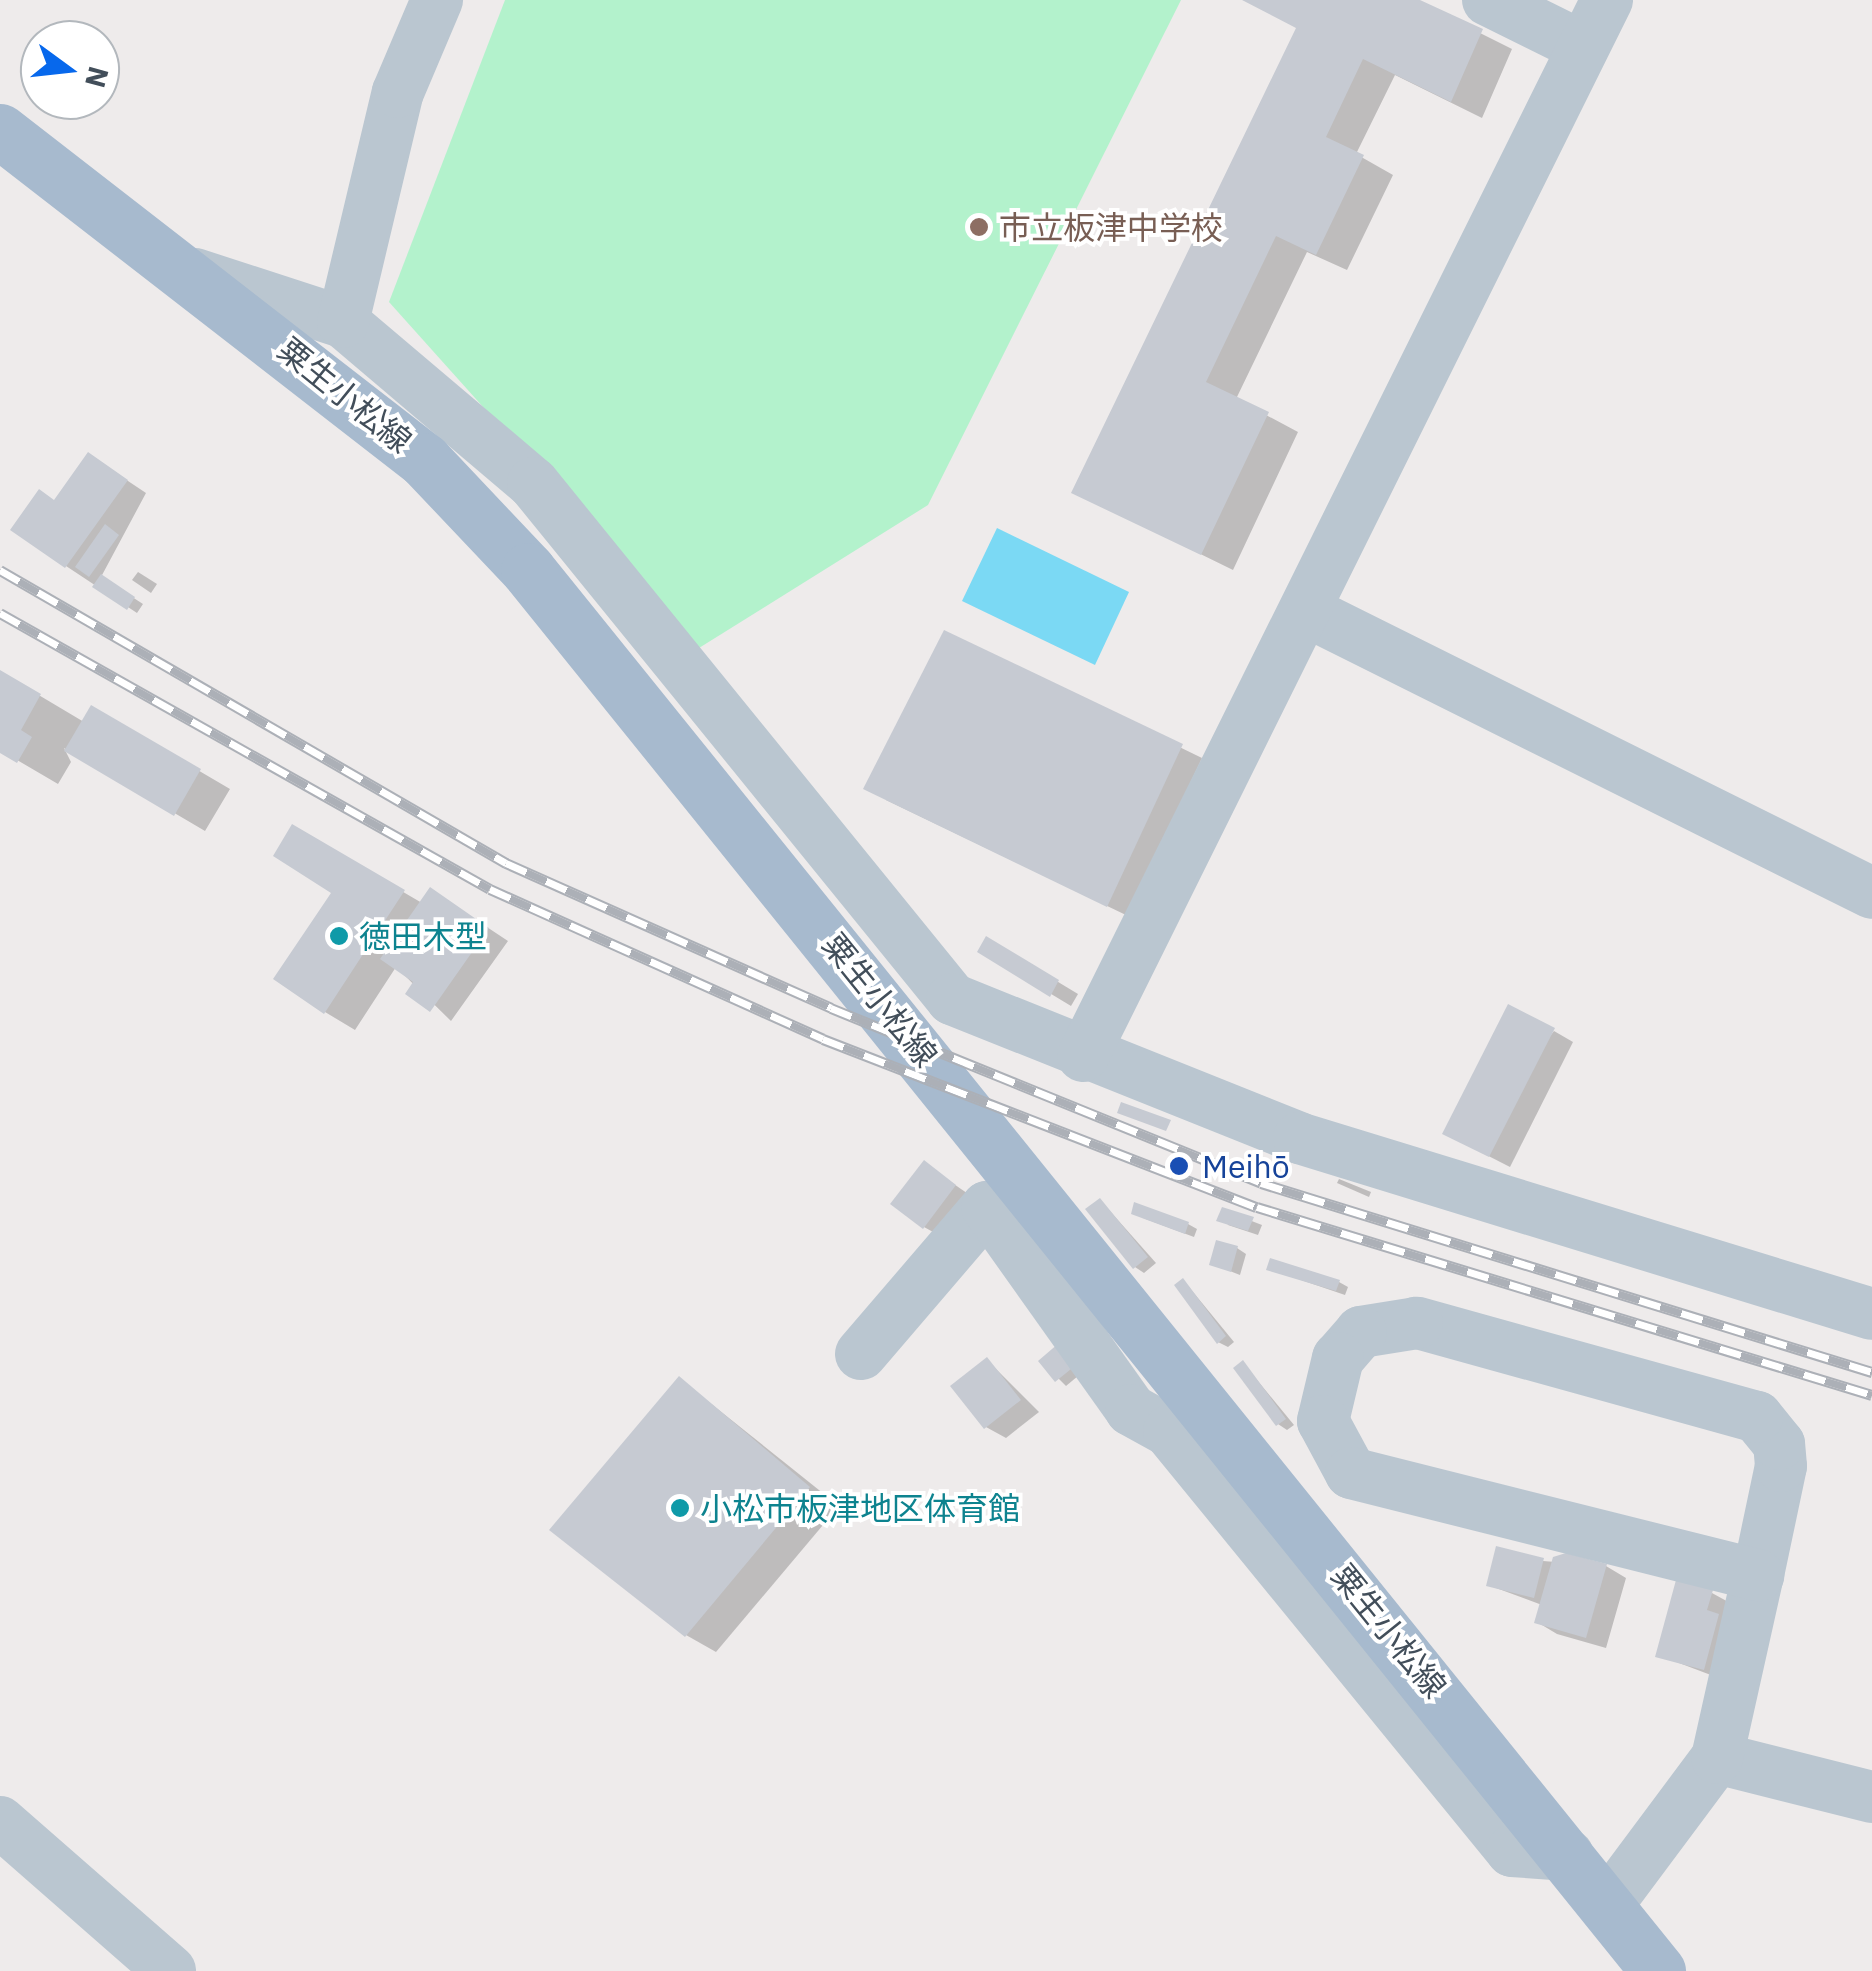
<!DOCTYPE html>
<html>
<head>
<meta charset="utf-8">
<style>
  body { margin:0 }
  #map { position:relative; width:1872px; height:1971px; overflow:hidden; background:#eeebeb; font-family:"IBM Plex Sans","Noto Sans JP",sans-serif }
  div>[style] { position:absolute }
  .green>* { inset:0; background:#b3f2cc }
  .water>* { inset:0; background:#7bd9f4 }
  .shadow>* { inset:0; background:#0003 }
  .building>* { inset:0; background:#c6cad2 }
  .minor>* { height:52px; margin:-26px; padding:0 26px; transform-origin:26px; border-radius:26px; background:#bac6d0 }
  .major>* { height:55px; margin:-27.5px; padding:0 27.5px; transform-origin:27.5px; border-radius:27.5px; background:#a7bace }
  .rail>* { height:11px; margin-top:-5.5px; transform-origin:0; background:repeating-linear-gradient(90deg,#fff 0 22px,#acb0b7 0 44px); box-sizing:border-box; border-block:2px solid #acb0b7 }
  .dots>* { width:28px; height:28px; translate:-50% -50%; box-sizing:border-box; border:5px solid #fff; border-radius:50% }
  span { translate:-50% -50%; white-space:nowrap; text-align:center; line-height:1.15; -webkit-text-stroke:8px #fff; paint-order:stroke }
  .education-label { font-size:32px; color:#785e54 }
  .left { translate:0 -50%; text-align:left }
  .street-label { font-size:32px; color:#424e5a }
  .culture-label { font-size:32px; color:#0d838f }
  .transit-label { font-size:32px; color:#164399 }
  .north { position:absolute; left:20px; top:20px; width:100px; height:100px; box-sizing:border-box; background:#fff; border:2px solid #b3b8bd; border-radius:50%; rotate:105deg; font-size:28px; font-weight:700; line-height:40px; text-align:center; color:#424e5a }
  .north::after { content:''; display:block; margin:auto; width:35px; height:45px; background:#0768ec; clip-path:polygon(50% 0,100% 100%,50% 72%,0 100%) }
</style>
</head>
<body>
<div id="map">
  <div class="green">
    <i style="clip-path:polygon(505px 0,1181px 0,928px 505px,699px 648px,389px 302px)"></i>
  </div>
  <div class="water">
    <i style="clip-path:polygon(997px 528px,1129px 592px,1095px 665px,962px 601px)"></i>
  </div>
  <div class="shadow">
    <i style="clip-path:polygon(1245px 0,1414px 0,1512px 49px,1482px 118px,1395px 75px,1356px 154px,1393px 175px,1347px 270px,1307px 252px,1236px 399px,1298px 432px,1233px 570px,1074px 492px,1299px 28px)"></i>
    <i style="clip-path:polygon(89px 455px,146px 493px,101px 577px,143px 604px,137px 613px,66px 566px,56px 502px)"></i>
    <i style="clip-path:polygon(138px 572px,157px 584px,151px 593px,132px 580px)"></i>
    <i style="clip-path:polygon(945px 633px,1202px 758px,1128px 916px,886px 800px)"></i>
    <i style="clip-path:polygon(0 672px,84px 722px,92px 708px,230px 789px,205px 831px,64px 748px,71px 762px,58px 784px,0 750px)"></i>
    <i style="clip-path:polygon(292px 827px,422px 903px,431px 890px,508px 941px,451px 1021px,396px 967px,355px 1030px,325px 1012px,335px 892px)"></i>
    <i style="clip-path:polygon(987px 939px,1078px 994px,1071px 1006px,980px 951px)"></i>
    <i style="clip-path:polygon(1554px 1031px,1573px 1042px,1510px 1167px,1465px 1144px)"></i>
    <i style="clip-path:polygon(925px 1164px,974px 1198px,944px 1238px,924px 1227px)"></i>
    <i style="clip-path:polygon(1339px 1179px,1371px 1192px,1369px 1197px,1337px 1183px)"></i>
    <i style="clip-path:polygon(1101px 1201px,1156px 1263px,1144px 1273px,1135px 1267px)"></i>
    <i style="clip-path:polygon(1223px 1210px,1262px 1225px,1258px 1235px,1228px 1225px)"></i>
    <i style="clip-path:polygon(1143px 1218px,1188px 1224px,1197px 1229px,1194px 1237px)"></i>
    <i style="clip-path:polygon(1237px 1248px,1246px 1254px,1240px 1275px,1212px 1264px)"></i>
    <i style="clip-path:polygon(1269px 1269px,1339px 1282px,1348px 1287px,1345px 1295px)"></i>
    <i style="clip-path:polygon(1184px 1281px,1234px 1342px,1228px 1347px,1218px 1342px)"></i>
    <i style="clip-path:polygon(987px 1360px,1039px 1412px,1006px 1438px,986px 1427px)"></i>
    <i style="clip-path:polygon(1041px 1361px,1084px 1371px,1066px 1386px)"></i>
    <i style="clip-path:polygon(1243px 1363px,1294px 1425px,1287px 1430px,1278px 1424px)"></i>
    <i style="clip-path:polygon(680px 1379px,839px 1506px,716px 1652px,686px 1635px)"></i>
    <i style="clip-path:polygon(1543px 1561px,1606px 1566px,1626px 1578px,1606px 1648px,1557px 1634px,1537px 1622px,1542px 1605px,1488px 1585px)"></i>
    <i style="clip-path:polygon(1712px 1593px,1732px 1604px,1724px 1680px,1658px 1655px)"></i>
  </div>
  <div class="building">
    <i style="clip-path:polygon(1242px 0,1420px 0,1483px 29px,1451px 102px,1363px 59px,1326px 137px,1364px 155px,1316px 255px,1276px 236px,1206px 382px,1269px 412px,1201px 555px,1071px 493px,1296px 28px)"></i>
    <i style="clip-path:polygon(88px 452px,128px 480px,65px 568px,10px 530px,39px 489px,54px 500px)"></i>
    <i style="clip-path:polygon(105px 524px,119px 535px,89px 577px,75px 567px)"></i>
    <i style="clip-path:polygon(101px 574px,135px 597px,127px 610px,92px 587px)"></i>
    <i style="clip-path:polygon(944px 630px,1183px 744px,1107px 907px,863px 789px)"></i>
    <i style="clip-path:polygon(0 670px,41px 694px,21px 730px,32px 737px,17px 763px,0 753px)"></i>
    <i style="clip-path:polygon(91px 705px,201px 769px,174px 816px,64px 751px)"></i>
    <i style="clip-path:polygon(292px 824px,405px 890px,324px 1014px,273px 979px,331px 893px,273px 856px)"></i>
    <i style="clip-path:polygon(430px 887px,489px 928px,430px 1012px,405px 994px,413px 982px,380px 959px)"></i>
    <i style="clip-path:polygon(986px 936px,1059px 980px,1050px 997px,977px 952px)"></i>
    <i style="clip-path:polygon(1508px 1004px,1555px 1028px,1489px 1157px,1442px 1134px)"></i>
    <i style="clip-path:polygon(1121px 1102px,1171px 1120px,1166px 1131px,1117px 1113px)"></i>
    <i style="clip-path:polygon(924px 1160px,956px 1185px,923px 1229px,890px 1204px)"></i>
    <i style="clip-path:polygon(1100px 1198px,1148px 1257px,1133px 1269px,1085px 1209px)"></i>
    <i style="clip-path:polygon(1134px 1202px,1189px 1222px,1185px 1234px,1131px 1214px)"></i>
    <i style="clip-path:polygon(1222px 1207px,1254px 1217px,1248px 1231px,1216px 1221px)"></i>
    <i style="clip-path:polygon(1216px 1240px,1238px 1246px,1231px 1272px,1209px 1265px)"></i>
    <i style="clip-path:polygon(1270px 1258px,1340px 1280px,1336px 1291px,1266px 1270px)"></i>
    <i style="clip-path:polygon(1183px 1278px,1226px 1336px,1217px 1344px,1174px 1285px)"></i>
    <i style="clip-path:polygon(1059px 1343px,1076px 1365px,1055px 1382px,1038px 1361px)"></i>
    <i style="clip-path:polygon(987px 1357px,1021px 1400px,984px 1429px,950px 1386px)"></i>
    <i style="clip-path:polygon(1243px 1360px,1286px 1419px,1276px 1426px,1233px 1368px)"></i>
    <i style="clip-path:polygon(679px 1376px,810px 1487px,685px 1637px,549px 1530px)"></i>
    <i style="clip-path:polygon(1496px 1546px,1544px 1558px,1534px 1598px,1486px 1586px)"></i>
    <i style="clip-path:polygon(1566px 1553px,1607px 1564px,1586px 1638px,1534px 1623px,1553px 1557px)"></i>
    <i style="clip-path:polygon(1676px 1580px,1713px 1590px,1707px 1610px,1719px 1614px,1704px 1670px,1655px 1657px)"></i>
  </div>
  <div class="minor">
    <i style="left:1488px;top:0;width:106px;rotate:26.3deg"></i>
    <i style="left:195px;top:274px;width:156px;rotate:18deg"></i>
    <i style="left:343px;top:322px;width:249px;rotate:40.3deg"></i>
    <i style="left:533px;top:483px;width:665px;rotate:50.92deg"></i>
    <i style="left:952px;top:999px;width:374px;rotate:21.8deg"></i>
    <i style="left:1299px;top:1138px;width:599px;rotate:17.07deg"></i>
    <i style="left:343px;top:322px;width:236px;rotate:-76.6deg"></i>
    <i style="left:398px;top:92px;width:100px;rotate:-67deg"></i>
    <i style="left:1306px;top:611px;width:632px;rotate:26.48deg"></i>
    <i style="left:1083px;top:1056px;width:1179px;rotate:-63.61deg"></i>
    <i style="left:861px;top:1354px;width:194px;rotate:-49.4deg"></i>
    <i style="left:987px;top:1207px;width:249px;rotate:54.6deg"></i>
    <i style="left:1131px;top:1410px;width:43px;rotate:28.9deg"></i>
    <i style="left:1169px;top:1431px;width:542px;rotate:50.76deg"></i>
    <i style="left:1512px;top:1851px;width:56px;rotate:4.1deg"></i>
    <i style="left:1717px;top:1758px;width:160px;rotate:14.1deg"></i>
    <i style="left:0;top:1822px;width:226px;rotate:41.2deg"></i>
    <i style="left:1608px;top:1904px;width:182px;rotate:-53.3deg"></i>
    <i style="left:1717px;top:1758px;width:188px;rotate:-77.4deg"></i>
    <i style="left:1758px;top:1575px;width:111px;rotate:-78.1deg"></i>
    <i style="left:1781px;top:1466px;width:22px;rotate:-95deg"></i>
    <i style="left:1779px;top:1444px;width:35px;rotate:-129deg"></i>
    <i style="left:1757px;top:1417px;width:353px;rotate:-164.5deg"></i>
    <i style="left:1417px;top:1323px;width:57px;rotate:170.9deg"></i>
    <i style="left:1361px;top:1332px;width:35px;rotate:131deg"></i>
    <i style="left:1338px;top:1358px;width:65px;rotate:103.4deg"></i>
    <i style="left:1323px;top:1421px;width:59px;rotate:61.7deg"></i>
    <i style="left:1351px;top:1473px;width:420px;rotate:14.1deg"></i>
  </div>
  <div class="major">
    <i style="left:0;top:131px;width:537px;rotate:37.81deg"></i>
    <i style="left:424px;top:460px;width:151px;rotate:46.6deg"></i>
    <i style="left:528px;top:570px;width:1800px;rotate:51.11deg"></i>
  </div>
  <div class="rail">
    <i style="left:0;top:570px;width:585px;rotate:30.07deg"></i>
    <i style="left:506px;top:863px;width:356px;rotate:24deg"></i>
    <i style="left:831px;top:1008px;width:464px;rotate:22.1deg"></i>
    <i style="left:1261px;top:1183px;width:640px;rotate:17.19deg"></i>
    <i style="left:0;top:613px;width:562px;rotate:29.39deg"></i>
    <i style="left:490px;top:889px;width:365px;rotate:24.2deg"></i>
    <i style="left:823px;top:1039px;width:465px;rotate:21.2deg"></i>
    <i style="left:1257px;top:1207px;width:643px;rotate:17deg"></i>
  </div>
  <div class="dots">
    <i style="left:979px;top:227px;background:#8d6e63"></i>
    <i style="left:339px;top:936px;background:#0f9aa8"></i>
    <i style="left:1179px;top:1166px;background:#1a4fb4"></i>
    <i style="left:680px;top:1508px;background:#0f9aa8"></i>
  </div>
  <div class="education-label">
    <span class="left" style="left:999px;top:227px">市立板津中学校</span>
  </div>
  <div class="street-label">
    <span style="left:345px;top:395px;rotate:39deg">粟生小松線</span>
    <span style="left:880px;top:1000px;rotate:51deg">粟生小松線</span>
    <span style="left:1389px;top:1631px;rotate:51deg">粟生小松線</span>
  </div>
  <div class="culture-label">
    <span class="left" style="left:359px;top:936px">徳田木型</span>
    <span class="left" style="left:700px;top:1508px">小松市板津地区体育館</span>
  </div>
  <div class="transit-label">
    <span class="left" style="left:1202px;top:1166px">Meihō</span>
  </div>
  <div class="north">N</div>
</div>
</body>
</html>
